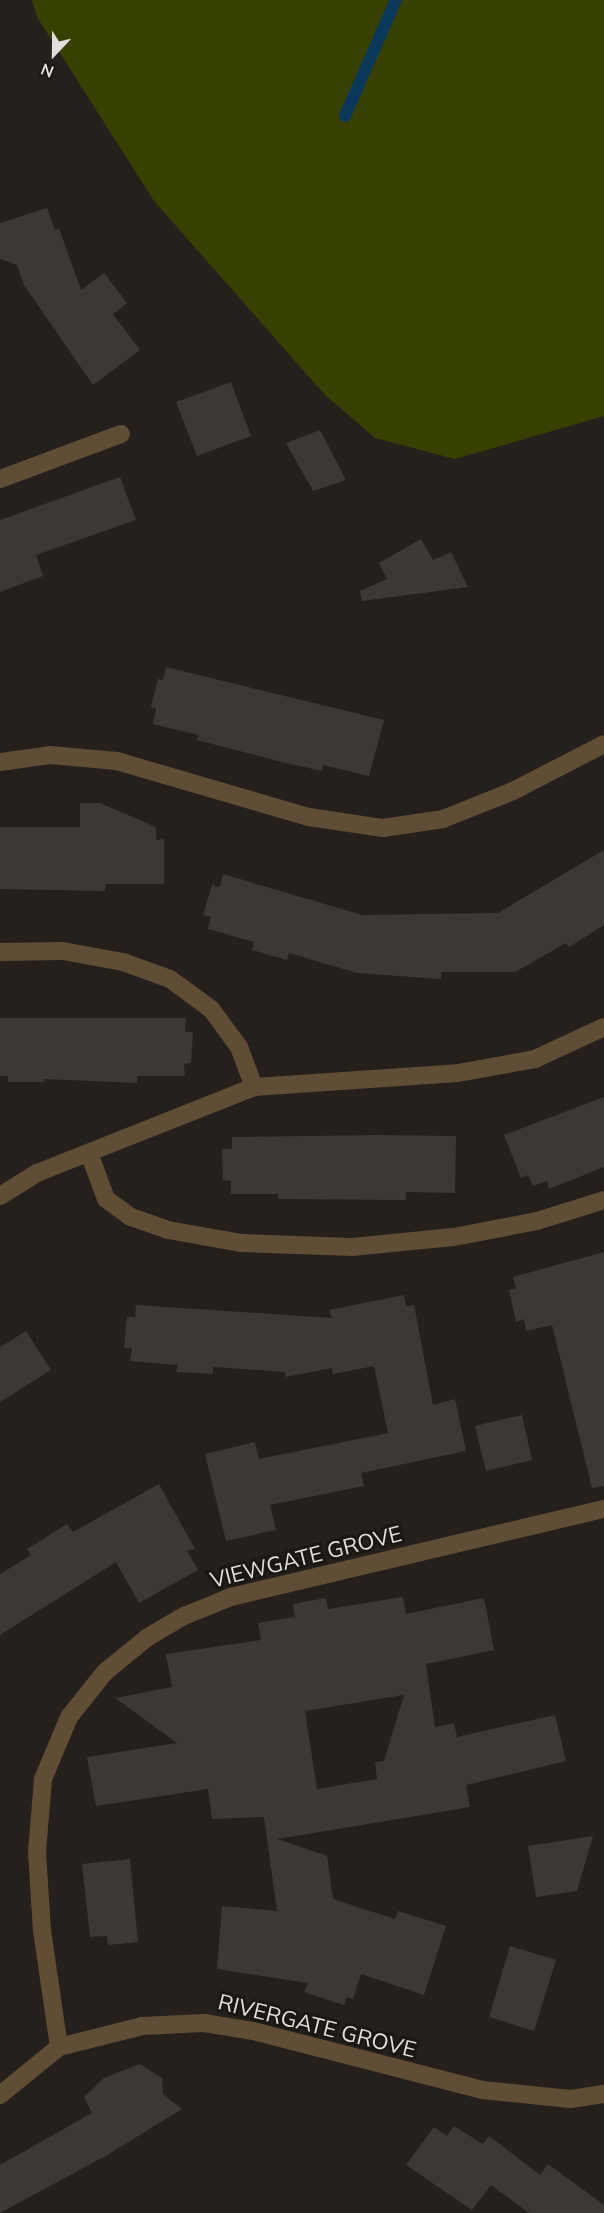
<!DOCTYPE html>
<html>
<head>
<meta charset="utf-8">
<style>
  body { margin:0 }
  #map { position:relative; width:604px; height:2213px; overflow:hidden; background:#25201c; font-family:Mulish,sans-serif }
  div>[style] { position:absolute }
  .green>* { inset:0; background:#384000 }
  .stream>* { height:12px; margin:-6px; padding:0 6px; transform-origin:6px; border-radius:6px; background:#0b395b }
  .building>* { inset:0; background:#3d3834 }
  .minor>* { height:18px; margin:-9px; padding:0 9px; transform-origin:9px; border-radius:9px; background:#5f4d36 }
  span { translate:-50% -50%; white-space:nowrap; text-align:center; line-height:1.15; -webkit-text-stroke:6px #1b1713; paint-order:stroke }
  .street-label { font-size:22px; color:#e1dedb }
  .north { position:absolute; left:24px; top:24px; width:60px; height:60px; -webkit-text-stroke:4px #1b1713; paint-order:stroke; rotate:202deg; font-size:16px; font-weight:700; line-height:24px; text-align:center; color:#e1dedb }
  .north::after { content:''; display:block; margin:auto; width:21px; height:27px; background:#e1dedb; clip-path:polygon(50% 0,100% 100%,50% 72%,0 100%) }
</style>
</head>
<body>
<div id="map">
  <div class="green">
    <i style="clip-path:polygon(32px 0,604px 0,604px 416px,455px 459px,375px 438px,325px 395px,154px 201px,37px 17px)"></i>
  </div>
  <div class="stream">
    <i style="left:345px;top:116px;width:127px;rotate:-66.3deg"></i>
  </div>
  <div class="building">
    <i style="clip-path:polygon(47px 208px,55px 230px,59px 228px,81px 290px,104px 273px,127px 303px,113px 314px,140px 350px,93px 385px,24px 285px,17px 265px,0 259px,0 223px)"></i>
    <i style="clip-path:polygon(231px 382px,251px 436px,197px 456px,176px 402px)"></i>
    <i style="clip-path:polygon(320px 430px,346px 480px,313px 491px,286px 443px)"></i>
    <i style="clip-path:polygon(120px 477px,136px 520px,36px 555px,43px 576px,0 592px,0 520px)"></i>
    <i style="clip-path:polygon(421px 539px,433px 560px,451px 552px,468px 587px,362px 601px,360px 591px,387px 579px,379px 563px)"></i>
    <i style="clip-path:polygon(166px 667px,384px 720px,369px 776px,323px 765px,322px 771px,286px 763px,197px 740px,199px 735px,153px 724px,156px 709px,151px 707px,158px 679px,163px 680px)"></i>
    <i style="clip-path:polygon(80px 803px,100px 803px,156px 827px,156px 840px,164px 839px,164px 884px,106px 884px,105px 891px,0 889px,0 827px,80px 827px)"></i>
    <i style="clip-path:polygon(604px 850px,604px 925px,569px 947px,566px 943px,515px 972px,441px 972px,441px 979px,357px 973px,289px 953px,287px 960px,252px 950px,254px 942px,208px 929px,211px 917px,203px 915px,212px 885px,220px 887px,223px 874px,362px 915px,498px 913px)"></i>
    <i style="clip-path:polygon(0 1018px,186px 1018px,185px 1032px,193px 1032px,191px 1063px,184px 1064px,185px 1076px,137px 1076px,137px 1083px,44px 1079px,44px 1082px,8px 1082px,8px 1076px,0 1076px)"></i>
    <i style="clip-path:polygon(604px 1097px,604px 1167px,549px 1189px,547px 1181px,533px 1186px,528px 1175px,521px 1178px,504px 1135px)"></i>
    <i style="clip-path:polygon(379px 1135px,456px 1136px,455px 1193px,406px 1192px,406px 1200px,278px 1199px,278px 1194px,231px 1194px,231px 1181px,223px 1180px,222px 1149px,232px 1149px,232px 1137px)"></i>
    <i style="clip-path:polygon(604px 1252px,604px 1486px,592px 1488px,552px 1325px,526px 1331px,524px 1319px,516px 1322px,509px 1290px,516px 1288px,513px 1277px)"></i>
    <i style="clip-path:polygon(404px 1295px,406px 1306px,414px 1305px,433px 1405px,455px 1399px,466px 1451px,361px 1473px,364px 1486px,270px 1505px,276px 1530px,226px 1541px,205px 1454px,255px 1442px,259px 1459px,388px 1433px,374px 1366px,333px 1374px,332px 1368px,286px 1377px,285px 1372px,213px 1367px,213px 1374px,176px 1372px,178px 1365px,130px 1361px,132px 1349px,124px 1347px,127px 1317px,135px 1317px,136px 1305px,332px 1318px,329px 1310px)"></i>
    <i style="clip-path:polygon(26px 1331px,51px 1370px,0 1402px,0 1347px)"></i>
    <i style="clip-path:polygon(522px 1415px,532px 1460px,486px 1471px,475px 1426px)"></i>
    <i style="clip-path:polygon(159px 1484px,195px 1549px,187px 1551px,198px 1570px,139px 1603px,116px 1562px,0 1635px,0 1574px,31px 1555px,27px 1549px,67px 1524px,73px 1532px)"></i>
    <i style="clip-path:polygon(evenodd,403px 1597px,406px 1614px,484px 1598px,494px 1650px,426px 1664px,435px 1727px,454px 1723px,457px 1737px,555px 1715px,566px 1761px,466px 1785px,470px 1807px,277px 1839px,327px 1856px,333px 1899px,395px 1919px,398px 1911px,446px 1926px,424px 1995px,361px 1974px,353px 1999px,347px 1997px,344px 2005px,304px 1992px,308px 1983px,217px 1969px,222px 1906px,277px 1911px,264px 1817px,212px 1819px,208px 1789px,96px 1806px,87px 1757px,177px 1743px,115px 1698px,172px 1687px,166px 1654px,261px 1640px,258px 1623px,295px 1617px,293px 1604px,326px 1598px,328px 1609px,403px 1597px,404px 1695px,384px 1761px,375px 1762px,377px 1779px,317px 1789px,305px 1711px,404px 1695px)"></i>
    <i style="clip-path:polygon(593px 1836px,577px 1891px,536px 1897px,528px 1846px)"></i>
    <i style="clip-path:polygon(130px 1859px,138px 1942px,108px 1945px,107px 1936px,90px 1937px,82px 1864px)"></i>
    <i style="clip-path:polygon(510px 1946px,556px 1960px,534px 2031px,489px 2017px)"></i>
    <i style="clip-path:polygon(140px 2064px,162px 2078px,163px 2094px,182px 2109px,109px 2154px,0 2213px,0 2165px,92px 2113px,84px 2097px,104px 2078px)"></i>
    <i style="clip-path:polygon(454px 2126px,483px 2144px,489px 2136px,540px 2175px,548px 2164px,604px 2205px,604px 2213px,529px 2213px,491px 2185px,472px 2210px,406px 2165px,434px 2127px,447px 2136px)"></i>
  </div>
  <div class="minor">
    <i style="left:0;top:479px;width:129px;rotate:-20.4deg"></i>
    <i style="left:0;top:762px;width:50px;rotate:-8deg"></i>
    <i style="left:50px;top:755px;width:67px;rotate:5.1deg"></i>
    <i style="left:117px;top:761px;width:200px;rotate:16.3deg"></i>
    <i style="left:309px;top:817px;width:75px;rotate:8.5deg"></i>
    <i style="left:383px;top:828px;width:61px;rotate:-8.5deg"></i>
    <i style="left:443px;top:819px;width:75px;rotate:-21.8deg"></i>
    <i style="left:513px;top:791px;width:102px;rotate:-27.3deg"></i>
    <i style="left:0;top:952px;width:63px;rotate:-0.9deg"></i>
    <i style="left:63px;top:951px;width:61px;rotate:10.4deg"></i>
    <i style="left:123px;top:962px;width:50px;rotate:19.9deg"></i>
    <i style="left:170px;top:979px;width:51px;rotate:36.2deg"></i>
    <i style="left:211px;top:1009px;width:47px;rotate:53.6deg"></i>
    <i style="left:239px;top:1047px;width:43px;rotate:69.4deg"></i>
    <i style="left:89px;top:1153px;width:49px;rotate:69.7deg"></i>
    <i style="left:106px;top:1199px;width:31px;rotate:36deg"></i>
    <i style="left:131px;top:1217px;width:39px;rotate:19deg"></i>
    <i style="left:168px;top:1230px;width:75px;rotate:10deg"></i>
    <i style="left:242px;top:1243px;width:110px;rotate:2.1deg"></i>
    <i style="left:352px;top:1247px;width:102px;rotate:-5.6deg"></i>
    <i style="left:454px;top:1237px;width:85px;rotate:-10.9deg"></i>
    <i style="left:537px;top:1221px;width:70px;rotate:-17.4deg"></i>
    <i style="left:0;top:1196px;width:44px;rotate:-31.9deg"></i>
    <i style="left:37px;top:1173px;width:233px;rotate:-21.6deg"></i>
    <i style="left:254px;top:1087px;width:204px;rotate:-3.9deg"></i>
    <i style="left:458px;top:1073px;width:78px;rotate:-10.3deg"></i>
    <i style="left:535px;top:1059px;width:76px;rotate:-24.9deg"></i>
    <i style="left:59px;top:2047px;width:117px;rotate:-98.3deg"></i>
    <i style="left:42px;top:1931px;width:79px;rotate:-93.6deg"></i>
    <i style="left:37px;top:1852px;width:73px;rotate:-85.3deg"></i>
    <i style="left:43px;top:1779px;width:67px;rotate:-67.2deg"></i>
    <i style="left:69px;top:1717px;width:58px;rotate:-51.3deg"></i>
    <i style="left:105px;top:1672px;width:55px;rotate:-39.1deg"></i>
    <i style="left:148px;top:1637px;width:42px;rotate:-30.3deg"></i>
    <i style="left:184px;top:1616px;width:51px;rotate:-22deg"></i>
    <i style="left:231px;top:1597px;width:383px;rotate:-13.3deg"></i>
    <i style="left:0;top:2095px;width:76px;rotate:-39.1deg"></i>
    <i style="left:59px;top:2047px;width:86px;rotate:-14.2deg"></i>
    <i style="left:142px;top:2026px;width:62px;rotate:-2.8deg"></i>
    <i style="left:204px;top:2023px;width:50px;rotate:9.3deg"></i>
    <i style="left:253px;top:2031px;width:236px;rotate:14.4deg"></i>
    <i style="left:482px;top:2090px;width:89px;rotate:5.8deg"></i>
    <i style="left:571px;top:2099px;width:33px;rotate:-9deg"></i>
  </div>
  <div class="street-label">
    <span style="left:306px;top:1557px;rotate:-14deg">VIEWGATE GROVE</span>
    <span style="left:317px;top:2026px;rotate:14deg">RIVERGATE GROVE</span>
  </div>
  <div class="north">N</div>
</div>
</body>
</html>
